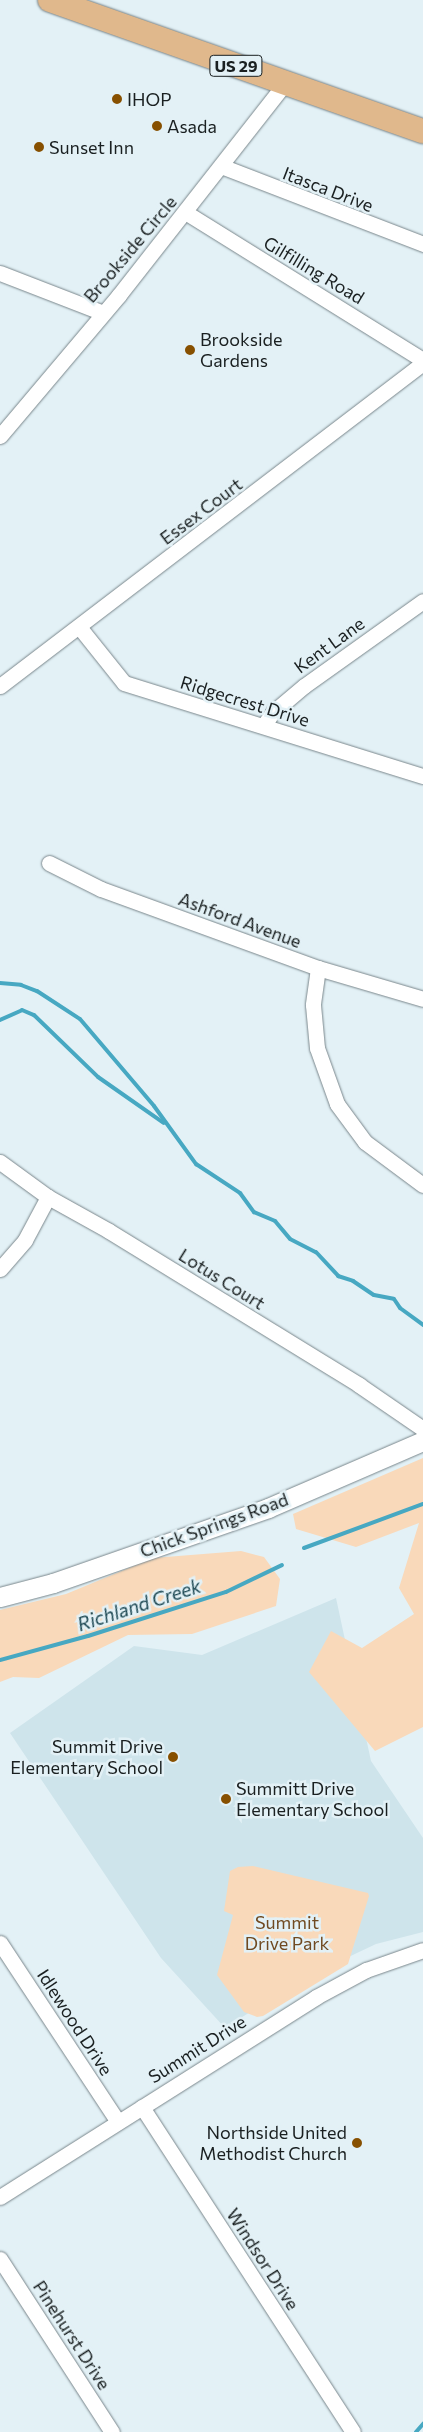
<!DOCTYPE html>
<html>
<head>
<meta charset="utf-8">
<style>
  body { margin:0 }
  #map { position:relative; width:423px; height:2432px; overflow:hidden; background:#e3f1f6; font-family:Commissioner,sans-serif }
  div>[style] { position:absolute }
  .built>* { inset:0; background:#cee4eb }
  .green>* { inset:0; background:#f9d9ba }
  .stream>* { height:4px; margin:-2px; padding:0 2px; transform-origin:2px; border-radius:2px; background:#47a8c2 }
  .roads { filter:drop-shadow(0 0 1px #79868b) drop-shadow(0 0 1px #79868b) }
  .minor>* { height:15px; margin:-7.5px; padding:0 7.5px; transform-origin:7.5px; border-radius:7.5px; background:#fff }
  .tertiary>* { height:19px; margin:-9.5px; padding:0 9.5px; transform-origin:9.5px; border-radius:9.5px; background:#fff }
  .primary>* { height:24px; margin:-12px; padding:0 12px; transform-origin:12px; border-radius:12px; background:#e0b88c }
  .dots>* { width:14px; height:14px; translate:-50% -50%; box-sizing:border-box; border:2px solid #e3f1f6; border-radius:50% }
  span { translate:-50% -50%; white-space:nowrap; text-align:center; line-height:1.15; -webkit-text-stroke:5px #e3f1f6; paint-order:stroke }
  .shield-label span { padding:1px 4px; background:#e3f1f6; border:1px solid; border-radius:4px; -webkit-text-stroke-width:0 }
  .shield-label { font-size:16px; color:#1a2021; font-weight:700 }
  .poi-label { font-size:18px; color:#1a2021 }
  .left { translate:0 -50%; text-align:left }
  .right { translate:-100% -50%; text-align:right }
  .street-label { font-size:18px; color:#1a2021 }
  .park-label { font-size:18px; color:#704a21 }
  .water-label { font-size:19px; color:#1d4853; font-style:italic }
</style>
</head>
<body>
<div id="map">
  <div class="built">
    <i style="clip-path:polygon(336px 1598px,371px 1761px,423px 1838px,423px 1932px,376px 1944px,302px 1979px,225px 2028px,161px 1958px,10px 1733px,134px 1646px,202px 1655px)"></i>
  </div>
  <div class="green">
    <i style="clip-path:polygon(423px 1458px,423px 1727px,375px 1751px,309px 1672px,331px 1631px,362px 1648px,414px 1614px,399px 1588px,419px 1523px,356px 1547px,296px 1529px,293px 1514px)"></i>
    <i style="clip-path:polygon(241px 1551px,264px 1557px,280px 1579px,276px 1606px,192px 1634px,128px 1635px,39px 1678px,13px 1677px,0 1682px,0 1610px,66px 1594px,153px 1558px)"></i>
    <i style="clip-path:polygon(253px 1866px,368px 1893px,369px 1896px,348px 1964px,263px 2016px,257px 2017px,244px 2012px,217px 1975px,233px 1915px,224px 1911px,230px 1871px,238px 1867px)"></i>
  </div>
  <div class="stream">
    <i style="left:0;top:983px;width:21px;rotate:5deg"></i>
    <i style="left:21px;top:985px;width:17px;rotate:21deg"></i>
    <i style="left:37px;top:991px;width:51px;rotate:33.1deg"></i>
    <i style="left:80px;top:1019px;width:114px;rotate:49.6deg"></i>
    <i style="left:154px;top:1106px;width:72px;rotate:54.1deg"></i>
    <i style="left:196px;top:1164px;width:53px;rotate:33.4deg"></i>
    <i style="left:240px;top:1193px;width:24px;rotate:54deg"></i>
    <i style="left:254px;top:1212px;width:23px;rotate:23deg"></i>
    <i style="left:275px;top:1221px;width:23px;rotate:50deg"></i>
    <i style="left:290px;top:1239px;width:29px;rotate:27deg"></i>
    <i style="left:316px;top:1252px;width:33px;rotate:47deg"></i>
    <i style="left:338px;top:1276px;width:16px;rotate:18deg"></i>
    <i style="left:353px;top:1281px;width:25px;rotate:34deg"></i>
    <i style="left:374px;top:1295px;width:20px;rotate:11deg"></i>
    <i style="left:394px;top:1299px;width:11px;rotate:56deg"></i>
    <i style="left:400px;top:1308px;width:29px;rotate:36deg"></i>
    <i style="left:0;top:1020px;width:24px;rotate:-24deg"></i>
    <i style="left:22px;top:1010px;width:13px;rotate:23deg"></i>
    <i style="left:34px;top:1015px;width:89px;rotate:44.1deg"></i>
    <i style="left:98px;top:1077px;width:80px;rotate:34.9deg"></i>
    <i style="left:304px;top:1548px;width:127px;rotate:-20.3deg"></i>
    <i style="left:0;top:1660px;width:91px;rotate:-15.3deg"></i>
    <i style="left:88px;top:1636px;width:145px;rotate:-17.7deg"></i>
    <i style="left:226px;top:1592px;width:62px;rotate:-25.7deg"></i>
    <i style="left:416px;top:2432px;width:11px;rotate:-49deg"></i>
  </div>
  <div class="roads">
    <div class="minor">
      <i style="left:221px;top:166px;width:217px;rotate:21.1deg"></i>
      <i style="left:185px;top:212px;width:280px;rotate:31.9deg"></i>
      <i style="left:0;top:273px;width:108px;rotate:21.1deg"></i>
      <i style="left:0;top:436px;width:185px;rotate:-49.8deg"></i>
      <i style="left:119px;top:295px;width:269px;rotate:-51.9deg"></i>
      <i style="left:80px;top:628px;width:70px;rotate:51.3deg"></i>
      <i style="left:124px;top:683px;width:313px;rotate:17.3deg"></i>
      <i style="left:0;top:686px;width:532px;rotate:-37.37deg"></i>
      <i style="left:264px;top:725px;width:14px;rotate:-56deg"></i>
      <i style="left:272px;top:713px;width:42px;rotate:-40.2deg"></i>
      <i style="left:304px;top:686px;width:146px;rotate:-35.5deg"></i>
      <i style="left:49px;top:863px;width:58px;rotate:26.6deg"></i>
      <i style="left:101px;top:889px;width:231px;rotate:20deg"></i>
      <i style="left:318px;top:968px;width:109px;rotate:16.4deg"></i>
      <i style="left:318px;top:968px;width:37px;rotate:98deg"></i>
      <i style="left:313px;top:1005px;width:43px;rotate:84.7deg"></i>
      <i style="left:317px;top:1048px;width:59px;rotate:70.3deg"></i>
      <i style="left:337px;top:1104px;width:47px;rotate:53.6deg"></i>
      <i style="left:365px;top:1142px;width:72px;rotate:36.6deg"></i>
      <i style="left:0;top:1162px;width:59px;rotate:36.1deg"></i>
      <i style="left:48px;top:1197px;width:70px;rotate:29.1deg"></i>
      <i style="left:109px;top:1231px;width:294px;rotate:31.6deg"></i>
      <i style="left:359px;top:1385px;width:78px;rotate:34.5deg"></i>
      <i style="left:0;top:1269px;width:38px;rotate:-49deg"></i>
      <i style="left:25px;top:1240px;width:49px;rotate:-61.9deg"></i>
      <i style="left:0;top:1943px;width:214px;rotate:56.6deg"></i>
      <i style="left:142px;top:2107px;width:387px;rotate:57deg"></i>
      <i style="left:0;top:2197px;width:374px;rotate:-32.3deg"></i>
      <i style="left:316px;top:1997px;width:57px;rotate:-28.4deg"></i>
      <i style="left:366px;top:1970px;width:60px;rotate:-19.3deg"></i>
      <i style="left:0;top:2259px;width:206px;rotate:57.1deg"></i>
    </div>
    <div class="tertiary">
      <i style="left:0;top:1597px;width:55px;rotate:-14.8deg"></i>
      <i style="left:53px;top:1583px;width:228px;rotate:-19.2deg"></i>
      <i style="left:268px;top:1508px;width:169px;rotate:-23.4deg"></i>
    </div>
    <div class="primary">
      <i style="left:50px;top:0;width:395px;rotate:19.4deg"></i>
    </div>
  </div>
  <div class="dots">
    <i style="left:117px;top:99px;background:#875000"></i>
    <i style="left:157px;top:126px;background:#875000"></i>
    <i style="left:39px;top:147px;background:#875000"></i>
    <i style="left:190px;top:350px;background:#875000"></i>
    <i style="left:173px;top:1757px;background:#875000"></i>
    <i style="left:226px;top:1799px;background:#875000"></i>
    <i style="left:357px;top:2143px;background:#875000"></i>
  </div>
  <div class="shield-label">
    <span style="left:236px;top:66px">US 29</span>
  </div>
  <div class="poi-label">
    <span class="left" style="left:127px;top:99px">IHOP</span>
    <span class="left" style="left:167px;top:126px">Asada</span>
    <span class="left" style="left:49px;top:147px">Sunset Inn</span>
    <span class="left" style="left:200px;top:350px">Brookside<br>Gardens</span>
    <span class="right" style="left:163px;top:1757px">Summit Drive<br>Elementary School</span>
    <span class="left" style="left:236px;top:1799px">Summitt Drive<br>Elementary School</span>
    <span class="right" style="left:347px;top:2143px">Northside United<br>Methodist Church</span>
  </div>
  <div class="street-label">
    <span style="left:328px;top:189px;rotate:21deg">Itasca Drive</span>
    <span style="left:130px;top:249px;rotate:-50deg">Brookside Circle</span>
    <span style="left:314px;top:270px;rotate:31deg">Gilfilling Road</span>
    <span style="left:201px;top:511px;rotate:-37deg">Essex Court</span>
    <span style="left:329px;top:645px;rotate:-36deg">Kent Lane</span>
    <span style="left:245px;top:701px;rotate:17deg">Ridgecrest Drive</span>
    <span style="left:240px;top:920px;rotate:20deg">Ashford Avenue</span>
    <span style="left:222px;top:1279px;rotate:32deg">Lotus Court</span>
    <span style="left:214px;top:1525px;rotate:-20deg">Chick Springs Road</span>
    <span style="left:75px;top:2022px;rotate:57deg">Idlewood Drive</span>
    <span style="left:197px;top:2049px;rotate:-32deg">Summit Drive</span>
    <span style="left:263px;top:2259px;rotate:57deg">Windsor Drive</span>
    <span style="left:72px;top:2335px;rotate:57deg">Pinehurst Drive</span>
  </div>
  <div class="park-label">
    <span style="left:287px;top:1933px">Summit<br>Drive Park</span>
  </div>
  <div class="water-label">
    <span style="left:139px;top:1605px;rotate:-18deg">Richland Creek</span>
  </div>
</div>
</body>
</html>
